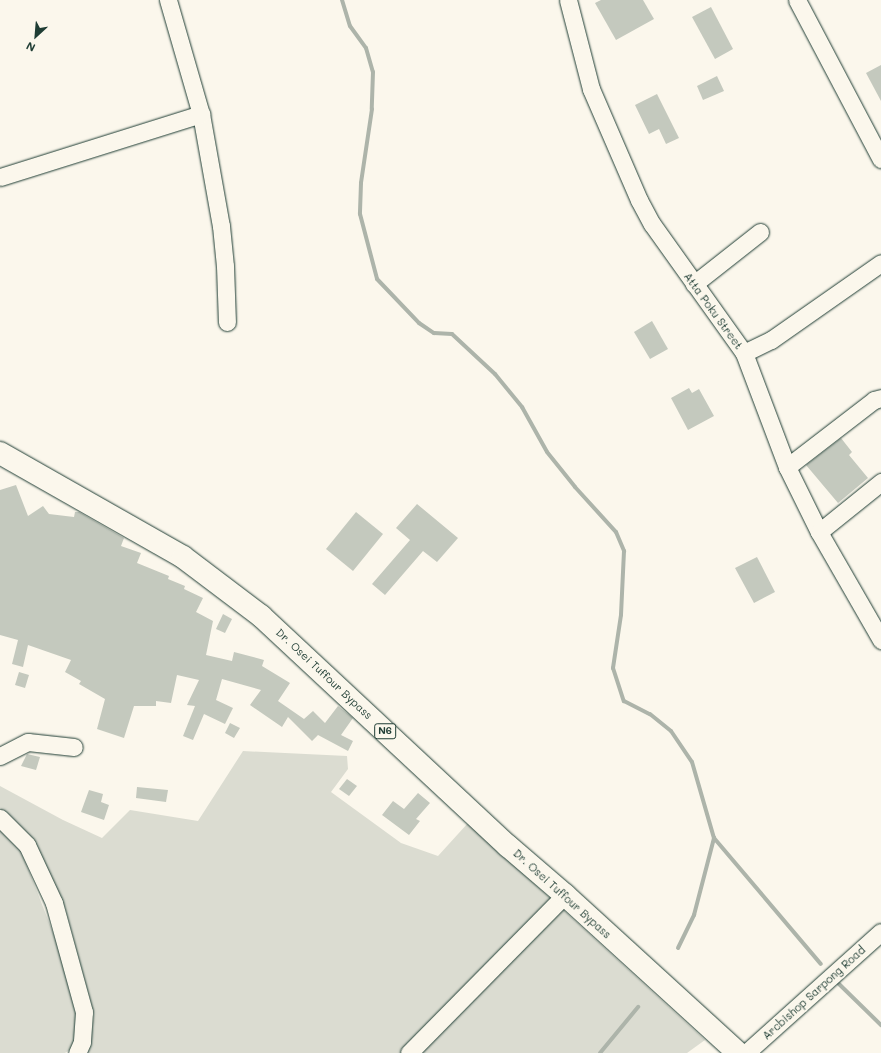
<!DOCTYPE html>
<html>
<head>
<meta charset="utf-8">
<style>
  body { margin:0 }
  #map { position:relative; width:881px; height:1053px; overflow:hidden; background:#fbf7ec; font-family:Mali,sans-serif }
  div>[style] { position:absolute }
  .green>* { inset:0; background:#dbdcd1 }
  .stream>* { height:4px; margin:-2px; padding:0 2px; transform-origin:2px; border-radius:2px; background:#adb4aa }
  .building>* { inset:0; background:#c4c9be }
  .roads { filter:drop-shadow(0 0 1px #1f3d34) drop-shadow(0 0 1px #1f3d34) }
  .minor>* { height:17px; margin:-8.5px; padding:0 8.5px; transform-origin:8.5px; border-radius:8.5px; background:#fbf7ec }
  .highway>* { height:22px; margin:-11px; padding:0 11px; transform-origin:11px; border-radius:11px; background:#fbf7ec }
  span { translate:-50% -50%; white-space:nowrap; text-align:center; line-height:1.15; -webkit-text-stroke:3.5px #fbf7ec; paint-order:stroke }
  .shield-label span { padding:1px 3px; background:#fbf7ec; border:1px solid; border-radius:3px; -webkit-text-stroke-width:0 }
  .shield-label { font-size:10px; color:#1f3d34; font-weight:700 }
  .street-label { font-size:11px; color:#1f3d34 }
  .north { position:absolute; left:16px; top:16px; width:40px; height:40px; -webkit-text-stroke:3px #fbf7ec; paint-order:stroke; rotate:206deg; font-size:11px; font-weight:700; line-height:16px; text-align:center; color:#1f3d34 }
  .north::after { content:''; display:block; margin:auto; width:14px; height:18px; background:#1f3d34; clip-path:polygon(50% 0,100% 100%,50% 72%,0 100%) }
</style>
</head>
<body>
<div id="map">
  <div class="green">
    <i style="clip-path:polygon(243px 751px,347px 756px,348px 769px,331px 792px,401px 843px,438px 856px,468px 823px,705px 1040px,687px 1053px,86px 1053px,90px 1045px,94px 1014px,65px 907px,40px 854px,0 808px,0 786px,63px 820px,102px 838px,130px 810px,198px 821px)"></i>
    <i style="clip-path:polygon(0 826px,18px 843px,79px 999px,73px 1048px,65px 1053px,0 1053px)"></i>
  </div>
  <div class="stream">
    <i style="left:342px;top:0;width:27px;rotate:73deg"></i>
    <i style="left:350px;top:26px;width:27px;rotate:54deg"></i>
    <i style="left:366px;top:48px;width:25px;rotate:74deg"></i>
    <i style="left:373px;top:72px;width:37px;rotate:92deg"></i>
    <i style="left:372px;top:109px;width:75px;rotate:98.5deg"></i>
    <i style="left:361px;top:183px;width:31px;rotate:92deg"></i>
    <i style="left:360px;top:214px;width:67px;rotate:75.3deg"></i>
    <i style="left:377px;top:279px;width:61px;rotate:46.3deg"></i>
    <i style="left:419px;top:323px;width:18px;rotate:34deg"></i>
    <i style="left:434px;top:333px;width:18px;rotate:3deg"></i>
    <i style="left:452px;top:334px;width:59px;rotate:42.9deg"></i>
    <i style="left:495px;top:374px;width:43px;rotate:50.7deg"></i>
    <i style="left:522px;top:407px;width:51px;rotate:60.9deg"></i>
    <i style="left:547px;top:452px;width:45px;rotate:51.3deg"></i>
    <i style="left:575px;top:487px;width:61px;rotate:47.7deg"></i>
    <i style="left:616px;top:532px;width:21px;rotate:67deg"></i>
    <i style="left:624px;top:551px;width:64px;rotate:92.7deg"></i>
    <i style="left:621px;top:615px;width:54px;rotate:98.6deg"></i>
    <i style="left:613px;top:668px;width:35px;rotate:72deg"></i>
    <i style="left:624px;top:701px;width:29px;rotate:27deg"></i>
    <i style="left:650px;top:714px;width:27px;rotate:39deg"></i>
    <i style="left:671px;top:731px;width:37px;rotate:56deg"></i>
    <i style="left:692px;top:762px;width:79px;rotate:73.9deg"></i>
    <i style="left:714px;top:838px;width:165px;rotate:49.7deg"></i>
    <i style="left:678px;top:948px;width:37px;rotate:-64deg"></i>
    <i style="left:694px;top:915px;width:80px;rotate:-75.4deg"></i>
    <i style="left:839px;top:984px;width:59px;rotate:44.3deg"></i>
    <i style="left:600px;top:1053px;width:60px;rotate:-50.4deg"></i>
  </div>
  <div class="building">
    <i style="clip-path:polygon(601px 0,643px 0,654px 19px,616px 40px,595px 3px)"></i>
    <i style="clip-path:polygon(711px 7px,733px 49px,715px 59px,692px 17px)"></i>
    <i style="clip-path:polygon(881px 65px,881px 101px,866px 73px)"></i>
    <i style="clip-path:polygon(717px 76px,724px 91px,703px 100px,697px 86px)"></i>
    <i style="clip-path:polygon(657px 94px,679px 138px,666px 144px,659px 129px,649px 134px,635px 105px)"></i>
    <i style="clip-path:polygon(652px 321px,668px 349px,650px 359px,634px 332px)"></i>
    <i style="clip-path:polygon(689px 388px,692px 393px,699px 389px,714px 416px,688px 430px,671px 398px)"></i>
    <i style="clip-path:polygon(841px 438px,852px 452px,849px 455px,868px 478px,838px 503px,806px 465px)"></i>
    <i style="clip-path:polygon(16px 485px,28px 516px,43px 506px,49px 514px,74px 517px,75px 512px,79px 512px,124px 538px,121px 546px,141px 553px,137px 563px,169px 576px,168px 579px,185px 586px,184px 589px,203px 598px,196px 612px,213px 621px,206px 655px,232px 661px,234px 652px,264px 660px,262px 666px,290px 683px,278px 701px,304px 719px,313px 711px,325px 723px,338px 706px,353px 718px,341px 735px,353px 741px,348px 751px,318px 735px,312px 741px,288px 717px,282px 727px,250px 705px,261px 690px,222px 679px,216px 700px,233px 708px,225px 724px,204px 714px,193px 740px,183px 736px,195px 706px,187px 705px,199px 680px,177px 675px,171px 703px,156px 701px,156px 706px,134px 706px,124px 738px,97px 729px,105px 699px,79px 684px,81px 681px,65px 672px,71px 660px,28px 645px,23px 667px,12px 664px,18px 640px,0 635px,0 490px)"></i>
    <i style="clip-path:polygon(417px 504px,458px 538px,437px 562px,423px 551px,385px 595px,372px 584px,410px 540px,396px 528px)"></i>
    <i style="clip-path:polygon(356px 512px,383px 534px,353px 571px,326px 549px)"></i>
    <i style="clip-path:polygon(757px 557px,775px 592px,754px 603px,735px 568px)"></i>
    <i style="clip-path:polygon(223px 614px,232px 619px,225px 633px,216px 629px)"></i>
    <i style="clip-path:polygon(19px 672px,29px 675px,25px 688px,15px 685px)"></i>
    <i style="clip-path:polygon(230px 723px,240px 728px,234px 738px,225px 733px)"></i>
    <i style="clip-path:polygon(27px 754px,40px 757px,36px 770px,21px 766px)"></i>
    <i style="clip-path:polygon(347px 779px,357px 786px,349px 796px,339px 789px)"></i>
    <i style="clip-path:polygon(137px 787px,168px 790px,166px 802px,136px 798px)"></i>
    <i style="clip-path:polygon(89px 790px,103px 794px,101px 802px,109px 805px,104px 820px,81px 812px)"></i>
    <i style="clip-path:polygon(418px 793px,430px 803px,416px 819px,420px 821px,409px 835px,382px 815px,393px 801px,404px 809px)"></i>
  </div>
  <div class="roads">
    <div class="minor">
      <i style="left:168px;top:0;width:119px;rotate:73.9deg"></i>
      <i style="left:201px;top:114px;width:114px;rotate:79.9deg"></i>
      <i style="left:221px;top:226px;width:40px;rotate:84.3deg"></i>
      <i style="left:225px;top:266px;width:56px;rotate:88deg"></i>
      <i style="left:568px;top:0;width:92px;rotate:75.5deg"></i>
      <i style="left:591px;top:89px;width:121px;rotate:66.6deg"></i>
      <i style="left:639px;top:200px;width:27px;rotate:62deg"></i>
      <i style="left:652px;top:224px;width:158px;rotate:54.5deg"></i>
      <i style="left:744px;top:353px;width:122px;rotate:69.3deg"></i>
      <i style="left:787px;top:467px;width:72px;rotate:63.8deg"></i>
      <i style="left:819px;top:532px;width:125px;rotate:60.1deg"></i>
      <i style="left:797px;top:0;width:180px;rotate:62.2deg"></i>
      <i style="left:0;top:177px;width:211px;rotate:-17.4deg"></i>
      <i style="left:694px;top:284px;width:84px;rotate:-38.2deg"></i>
      <i style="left:744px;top:353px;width:30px;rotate:-26deg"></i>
      <i style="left:771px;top:340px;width:134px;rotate:-35deg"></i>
      <i style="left:787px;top:467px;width:110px;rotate:-37.6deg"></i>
      <i style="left:874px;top:400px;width:7px;rotate:-16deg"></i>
      <i style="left:819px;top:532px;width:80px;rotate:-38.9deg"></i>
      <i style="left:0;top:756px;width:31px;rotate:-27deg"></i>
      <i style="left:28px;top:742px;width:46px;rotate:6.2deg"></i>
      <i style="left:0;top:818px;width:38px;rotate:45deg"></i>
      <i style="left:27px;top:845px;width:64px;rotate:65deg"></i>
      <i style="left:54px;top:903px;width:113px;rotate:74.6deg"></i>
      <i style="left:84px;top:1012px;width:30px;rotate:94deg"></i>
      <i style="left:82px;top:1042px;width:12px;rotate:114deg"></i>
      <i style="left:409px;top:1053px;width:222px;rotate:-45.4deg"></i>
      <i style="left:746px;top:1053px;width:181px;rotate:-41.9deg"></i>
    </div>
    <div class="highway">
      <i style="left:0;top:453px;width:210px;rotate:29.6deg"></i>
      <i style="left:183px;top:557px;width:98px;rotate:37.1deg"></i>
      <i style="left:261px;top:616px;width:338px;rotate:43deg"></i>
      <i style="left:508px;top:846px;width:75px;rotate:40.7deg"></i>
      <i style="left:565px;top:895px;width:234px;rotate:42.4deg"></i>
    </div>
  </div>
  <div class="shield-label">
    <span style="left:385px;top:731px">N6</span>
  </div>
  <div class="street-label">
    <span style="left:713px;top:311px;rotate:54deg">Atta Poku Street</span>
    <span style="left:324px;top:674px;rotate:43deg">Dr. Osei Tuffour Bypass</span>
    <span style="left:562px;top:894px;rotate:42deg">Dr. Osei Tuffour Bypass</span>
    <span style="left:814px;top:993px;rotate:-42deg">Arcbishop Sarpong Road</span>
  </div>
  <div class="north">N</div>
</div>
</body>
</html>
